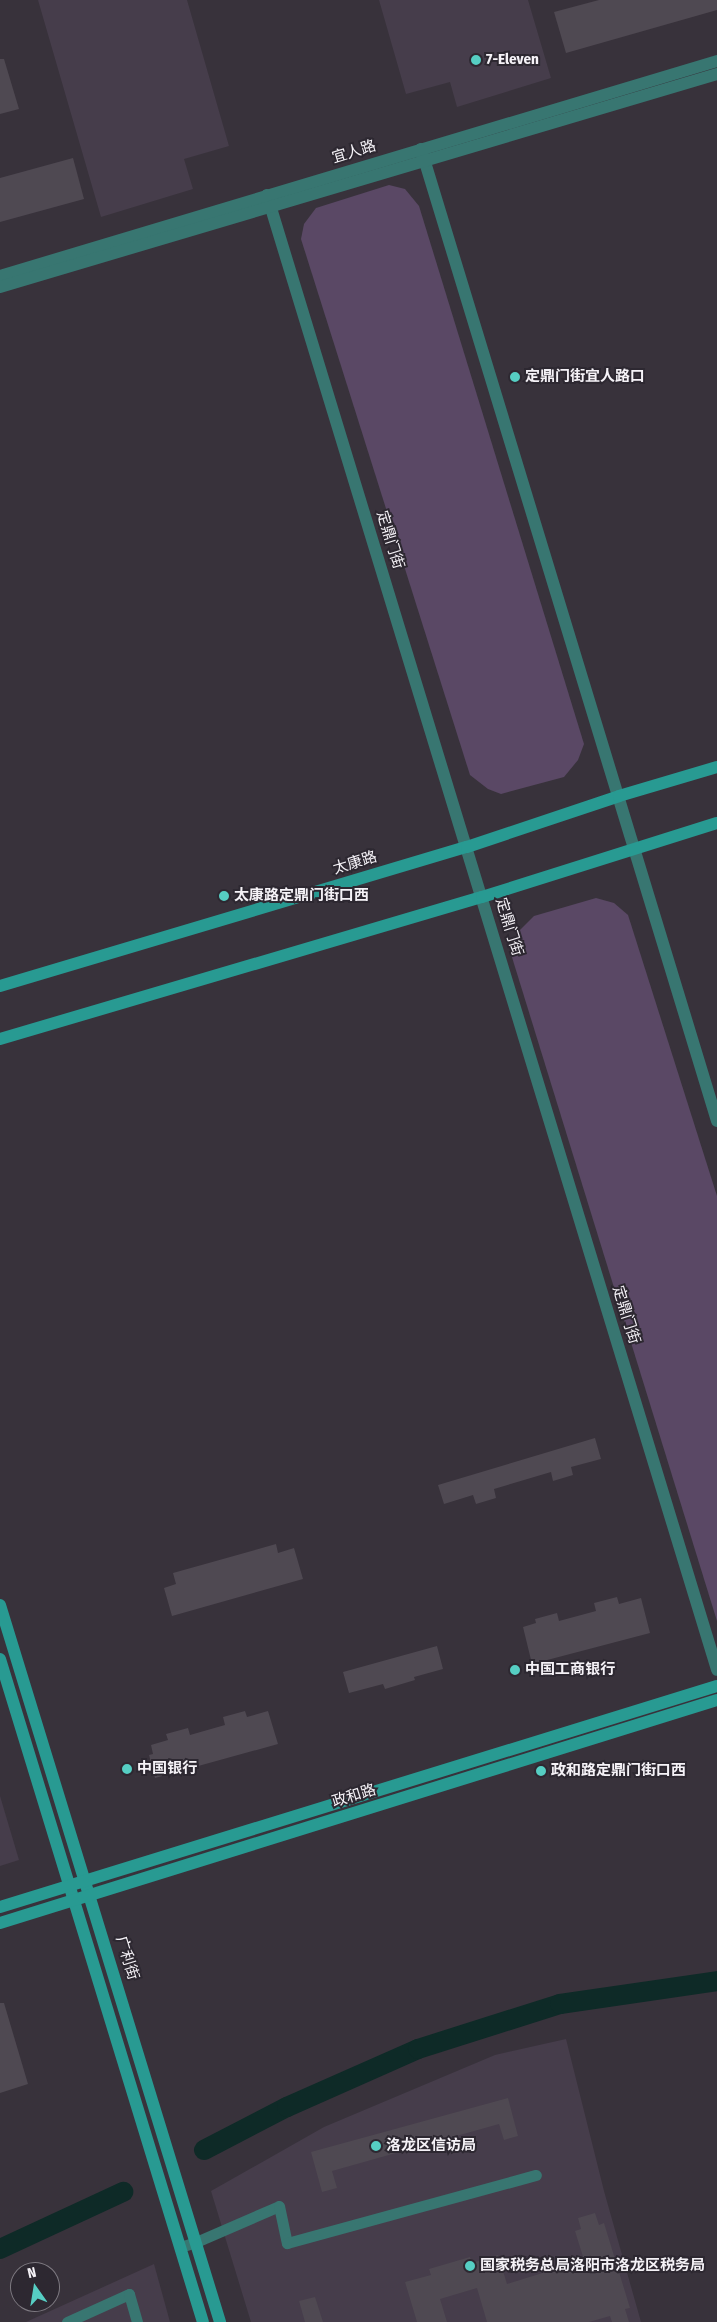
<!DOCTYPE html>
<html>
<head>
<meta charset="utf-8">
<style>
  body { margin:0 }
  #map { position:relative; width:717px; height:2322px; overflow:hidden; background:#38323b; font-family:"Fira Sans Condensed","Noto Sans SC",sans-serif }
  div>[style] { position:absolute }
  .built>* { inset:0; background:#463d4b }
  .green>* { inset:0; background:#5a4865 }
  .canal>* { height:20px; margin:-10px; padding:0 10px; transform-origin:10px; border-radius:10px; background:#0e2a27 }
  .building>* { inset:0; background:#4f4952 }
  .lane>* { height:11px; margin:-5.5px; padding:0 5.5px; transform-origin:5.5px; border-radius:5.5px; background:#387671 }
  .street>* { height:12px; margin:-6px; padding:0 6px; transform-origin:6px; border-radius:6px; background:#387671 }
  .secondary>* { height:12px; margin:-6px; padding:0 6px; transform-origin:6px; border-radius:6px; background:#289a92 }
  .dots>* { width:14px; height:14px; translate:-50% -50%; box-sizing:border-box; border:2px solid #2d2831; border-radius:50% }
  span { translate:-50% -50%; white-space:nowrap; text-align:center; line-height:1.15; -webkit-text-stroke:4px #2d2831; paint-order:stroke }
  .poi-label { font-size:15px; color:#f5f2f7; font-weight:700 }
  .left { translate:0 -50%; text-align:left }
  .street-label { font-size:15px; color:#f5f2f7 }
  .north { position:absolute; left:10px; top:2262px; width:50px; height:50px; box-sizing:border-box; background:#2d2831; border:1px solid #7d7980; border-radius:50%; rotate:347deg; font-size:14px; font-weight:700; line-height:20px; text-align:center; color:#f5f2f7 }
  .north::after { content:''; display:block; margin:auto; width:18px; height:22px; background:#56cec3; clip-path:polygon(50% 0,100% 100%,50% 72%,0 100%) }
</style>
</head>
<body>
<div id="map">
  <div class="built">
    <i style="clip-path:polygon(38px 0,187px 0,229px 146px,184px 159px,193px 189px,101px 217px)"></i>
    <i style="clip-path:polygon(379px 0,528px 0,551px 78px,457px 107px,450px 82px,406px 94px)"></i>
    <i style="clip-path:polygon(0 1796px,19px 1860px,0 1866px)"></i>
    <i style="clip-path:polygon(566px 2039px,604px 2191px,641px 2322px,251px 2322px,211px 2191px,324px 2127px,495px 2055px)"></i>
    <i style="clip-path:polygon(154px 2264px,170px 2322px,26px 2322px)"></i>
  </div>
  <div class="green">
    <i style="clip-path:polygon(389px 185px,405px 189px,419px 206px,584px 744px,578px 760px,564px 777px,501px 794px,488px 789px,470px 775px,301px 239px,304px 224px,316px 208px)"></i>
    <i style="clip-path:polygon(596px 898px,614px 903px,628px 915px,717px 1196px,717px 1621px,511px 954px,519px 931px,534px 916px)"></i>
  </div>
  <div class="canal">
    <i style="left:204px;top:2150px;width:93px;rotate:-27.4deg"></i>
    <i style="left:287px;top:2107px;width:143px;rotate:-23.9deg"></i>
    <i style="left:418px;top:2049px;width:149px;rotate:-17.6deg"></i>
    <i style="left:560px;top:2004px;width:159px;rotate:-8.3deg"></i>
    <i style="left:0;top:2249px;width:136px;rotate:-24.9deg"></i>
  </div>
  <div class="building">
    <i style="clip-path:polygon(599px 0,717px 0,717px 10px,566px 53px,554px 12px)"></i>
    <i style="clip-path:polygon(0 59px,4px 59px,19px 109px,0 114px)"></i>
    <i style="clip-path:polygon(73px 158px,84px 199px,0 222px,0 178px)"></i>
    <i style="clip-path:polygon(595px 1438px,601px 1459px,571px 1467px,573px 1475px,553px 1481px,551px 1472px,494px 1489px,496px 1498px,476px 1504px,473px 1495px,444px 1504px,438px 1485px)"></i>
    <i style="clip-path:polygon(276px 1544px,278px 1553px,294px 1548px,303px 1579px,172px 1616px,164px 1588px,176px 1584px,173px 1573px)"></i>
    <i style="clip-path:polygon(617px 1597px,619px 1604px,641px 1598px,650px 1633px,532px 1664px,523px 1627px,536px 1623px,535px 1619px,557px 1613px,559px 1621px,596px 1611px,594px 1603px)"></i>
    <i style="clip-path:polygon(437px 1646px,443px 1669px,414px 1677px,415px 1680px,385px 1689px,383px 1684px,349px 1693px,343px 1672px)"></i>
    <i style="clip-path:polygon(245px 1711px,247px 1717px,268px 1711px,278px 1744px,155px 1778px,149px 1755px,153px 1754px,151px 1745px,168px 1740px,166px 1734px,188px 1728px,190px 1735px,225px 1725px,223px 1717px)"></i>
    <i style="clip-path:polygon(0 2003px,4px 2003px,28px 2084px,0 2093px)"></i>
    <i style="clip-path:polygon(508px 2098px,518px 2136px,504px 2140px,499px 2124px,332px 2171px,337px 2188px,322px 2192px,311px 2152px)"></i>
    <i style="clip-path:polygon(595px 2213px,599px 2225px,604px 2223px,630px 2308px,625px 2309px,629px 2322px,612px 2322px,610px 2316px,589px 2322px,487px 2322px,477px 2288px,440px 2299px,447px 2322px,417px 2322px,405px 2282px,431px 2275px,429px 2269px,470px 2257px,472px 2263px,498px 2255px,507px 2284px,584px 2260px,575px 2231px,581px 2229px,578px 2218px)"></i>
    <i style="clip-path:polygon(315px 2297px,323px 2322px,305px 2322px,299px 2301px)"></i>
  </div>
  <div class="lane">
    <i style="left:180px;top:2247px;width:17px;rotate:-17deg"></i>
    <i style="left:196px;top:2242px;width:90px;rotate:-23.4deg"></i>
    <i style="left:279px;top:2206px;width:38px;rotate:78deg"></i>
    <i style="left:287px;top:2243px;width:258px;rotate:-15.3deg"></i>
    <i style="left:67px;top:2322px;width:68px;rotate:-24.3deg"></i>
    <i style="left:129px;top:2294px;width:29px;rotate:74deg"></i>
  </div>
  <div class="street">
    <i style="left:421px;top:149px;width:1016px;rotate:73.06deg"></i>
    <i style="left:267px;top:195px;width:1542px;rotate:73.03deg"></i>
    <i style="left:0;top:276px;width:749px;rotate:-16.69deg"></i>
    <i style="left:0;top:287px;width:748px;rotate:-16.55deg"></i>
  </div>
  <div class="secondary">
    <i style="left:0;top:986px;width:487px;rotate:-16.6deg"></i>
    <i style="left:467px;top:847px;width:160px;rotate:-18.5deg"></i>
    <i style="left:619px;top:796px;width:102px;rotate:-16.5deg"></i>
    <i style="left:0;top:1039px;width:502px;rotate:-16.42deg"></i>
    <i style="left:482px;top:897px;width:246px;rotate:-17.5deg"></i>
    <i style="left:0;top:1605px;width:750px;rotate:72.94deg"></i>
    <i style="left:0;top:1659px;width:693px;rotate:72.98deg"></i>
    <i style="left:0;top:1907px;width:750px;rotate:-17.13deg"></i>
    <i style="left:0;top:1923px;width:751px;rotate:-17.28deg"></i>
  </div>
  <div class="dots">
    <i style="left:476px;top:60px;background:#56cec3"></i>
    <i style="left:515px;top:377px;background:#56cec3"></i>
    <i style="left:224px;top:896px;background:#56cec3"></i>
    <i style="left:515px;top:1670px;background:#56cec3"></i>
    <i style="left:127px;top:1769px;background:#56cec3"></i>
    <i style="left:541px;top:1771px;background:#56cec3"></i>
    <i style="left:376px;top:2146px;background:#56cec3"></i>
    <i style="left:470px;top:2266px;background:#56cec3"></i>
  </div>
  <div class="poi-label">
    <span class="left" style="left:486px;top:60px">7-Eleven</span>
    <span class="left" style="left:525px;top:377px">定鼎门街宜人路口</span>
    <span class="left" style="left:234px;top:896px">太康路定鼎门街口西</span>
    <span class="left" style="left:525px;top:1670px">中国工商银行</span>
    <span class="left" style="left:137px;top:1769px">中国银行</span>
    <span class="left" style="left:551px;top:1771px">政和路定鼎门街口西</span>
    <span class="left" style="left:386px;top:2146px">洛龙区信访局</span>
    <span class="left" style="left:480px;top:2266px">国家税务总局洛阳市洛龙区税务局</span>
  </div>
  <div class="street-label">
    <span style="left:354px;top:152px;rotate:-17deg">宜人路</span>
    <span style="left:390px;top:540px;rotate:73deg">定鼎门街</span>
    <span style="left:355px;top:863px;rotate:-17deg">太康路</span>
    <span style="left:509px;top:927px;rotate:73deg">定鼎门街</span>
    <span style="left:626px;top:1315px;rotate:73deg">定鼎门街</span>
    <span style="left:354px;top:1796px;rotate:-17deg">政和路</span>
    <span style="left:127px;top:1958px;rotate:73deg">广利街</span>
  </div>
  <div class="north">N</div>
</div>
</body>
</html>
